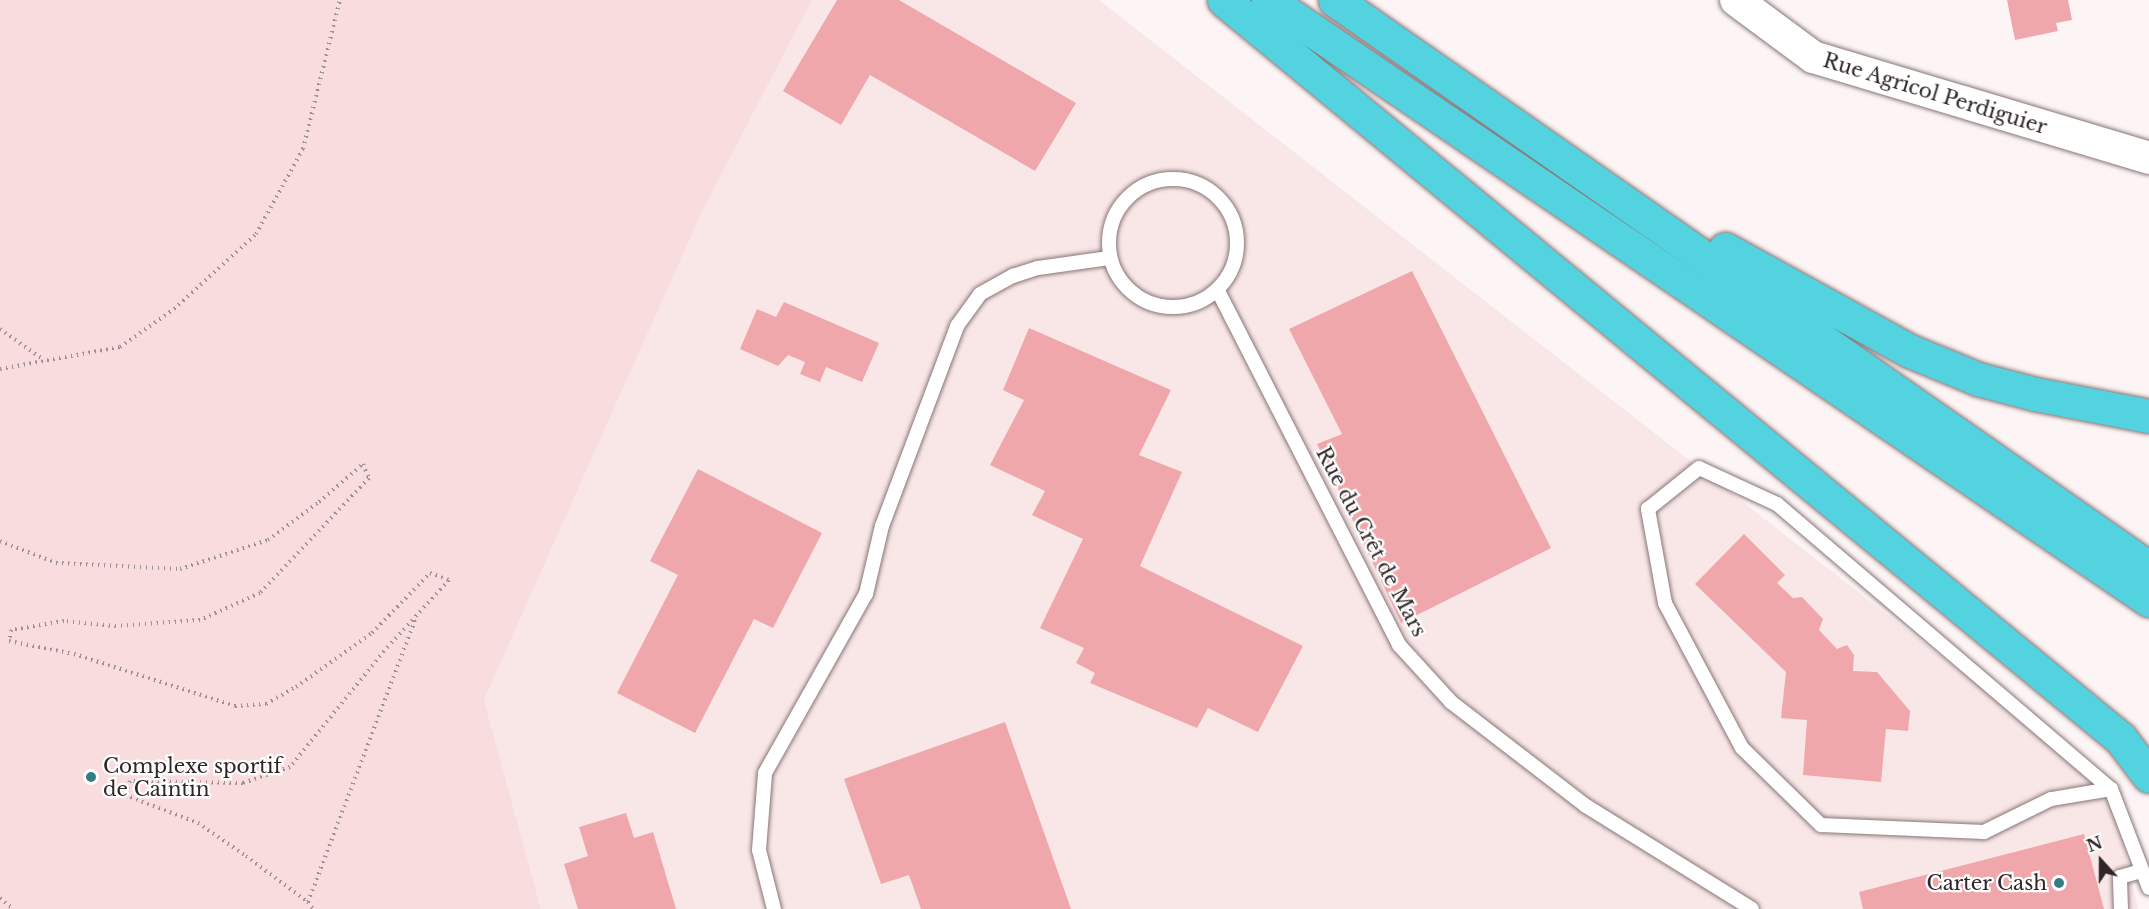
<!DOCTYPE html>
<html>
<head>
<meta charset="utf-8">
<style>
  body { margin:0 }
  #map { position:relative; width:2149px; height:909px; overflow:hidden; background:#fdf5f5; font-family:"Libre Baskerville",serif }
  div>[style] { position:absolute }
  .built>* { inset:0; background:#f9e7e7 }
  .green>* { inset:0; background:#f9dcdd }
  .building>* { inset:0; background:#f0a7ab }
  .path>* { height:4px; margin-top:-2px; transform-origin:0; background:repeating-linear-gradient(90deg,#9b9393 0 1.5px,transparent 0 6px) }
  .roads { filter:drop-shadow(0 0 2px #887677) drop-shadow(0 0 2px #887677) }
  .service>* { height:14px; margin:-7px; padding:0 7px; transform-origin:7px; border-radius:7px; background:#fff }
  .service>.ring { margin:-7px; padding:0; box-sizing:content-box; background:none; border:14px solid #fff; border-radius:50% }
  .tertiary>* { height:32px; margin:-16px; padding:0 16px; transform-origin:16px; border-radius:16px; background:#fff }
  .trunk>* { height:33px; margin:-16.5px; padding:0 16.5px; transform-origin:16.5px; border-radius:16.5px; background:#53d2e0 }
  .dots>* { width:16px; height:16px; translate:-50% -50%; box-sizing:border-box; border:3px solid #fff; border-radius:50% }
  span { translate:-50% -50%; white-space:nowrap; text-align:center; line-height:1.15; -webkit-text-stroke:4.5px #fff; paint-order:stroke }
  .street-label { font-size:20px; color:#2e2727 }
  .poi-label { font-size:20px; color:#2e2727 }
  .left { translate:0 -50%; text-align:left }
  .right { translate:-100% -50%; text-align:right }
  .north { position:absolute; left:2071px; top:831px; width:60px; height:60px; -webkit-text-stroke:4px #fff; paint-order:stroke; rotate:339deg; font-size:16px; font-weight:700; line-height:24px; text-align:center; color:#2e2727 }
  .north::after { content:''; display:block; margin:auto; width:21px; height:27px; background:#2e2727; clip-path:polygon(50% 0,100% 100%,50% 72%,0 100%) }
</style>
</head>
<body>
<div id="map">
  <div class="built">
    <i style="clip-path:polygon(812px 0,1099px 0,2111px 789px,2138px 909px,541px 909px,484px 700px,701px 214px)"></i>
  </div>
  <div class="green">
    <i style="clip-path:polygon(0 0,812px 0,701px 214px,484px 700px,541px 909px,0 909px)"></i>
  </div>
  <div class="building">
    <i style="clip-path:polygon(837px 0,899px 0,1076px 103px,1035px 171px,870px 75px,841px 125px,783px 91px)"></i>
    <i style="clip-path:polygon(2007px 0,2068px 0,2072px 20px,2056px 23px,2058px 31px,2015px 40px)"></i>
    <i style="clip-path:polygon(1412px 271px,1551px 548px,1401px 623px,1317px 444px,1342px 434px,1289px 329px)"></i>
    <i style="clip-path:polygon(784px 302px,879px 343px,862px 382px,826px 367px,820px 382px,800px 374px,805px 362px,788px 355px,778px 366px,740px 349px,757px 309px,776px 317px)"></i>
    <i style="clip-path:polygon(1029px 328px,1171px 390px,1139px 455px,1182px 472px,1140px 566px,1303px 646px,1258px 732px,1208px 708px,1197px 728px,1090px 683px,1095px 673px,1076px 663px,1084px 648px,1040px 628px,1083px 539px,1032px 515px,1045px 491px,990px 465px,1024px 400px,1003px 390px)"></i>
    <i style="clip-path:polygon(698px 469px,822px 533px,773px 628px,754px 619px,695px 733px,617px 693px,678px 575px,650px 561px)"></i>
    <i style="clip-path:polygon(1744px 534px,1785px 575px,1777px 583px,1793px 598px,1802px 597px,1823px 619px,1819px 630px,1837px 649px,1847px 645px,1854px 655px,1853px 671px,1877px 672px,1910px 711px,1908px 731px,1886px 729px,1881px 782px,1803px 775px,1807px 720px,1781px 718px,1786px 672px,1695px 584px)"></i>
    <i style="clip-path:polygon(1005px 722px,1071px 909px,921px 909px,909px 875px,881px 884px,844px 779px)"></i>
    <i style="clip-path:polygon(626px 813px,634px 838px,653px 832px,676px 909px,578px 909px,564px 864px,588px 856px,579px 827px)"></i>
    <i style="clip-path:polygon(2084px 834px,2104px 909px,1863px 909px,1859px 892px)"></i>
  </div>
  <div class="path">
    <i style="left:0;top:329px;width:54px;rotate:35.2deg"></i>
    <i style="left:0;top:369px;width:122px;rotate:-10.4deg"></i>
    <i style="left:120px;top:347px;width:66px;rotate:-35.1deg"></i>
    <i style="left:174px;top:309px;width:111px;rotate:-42.4deg"></i>
    <i style="left:256px;top:234px;width:97px;rotate:-61.1deg"></i>
    <i style="left:303px;top:149px;width:154px;rotate:-76.1deg"></i>
    <i style="left:0;top:541px;width:60px;rotate:21.4deg"></i>
    <i style="left:56px;top:563px;width:124px;rotate:2.8deg"></i>
    <i style="left:180px;top:569px;width:93px;rotate:-18.2deg"></i>
    <i style="left:268px;top:540px;width:64px;rotate:-36.7deg"></i>
    <i style="left:319px;top:502px;width:58px;rotate:-40.8deg"></i>
    <i style="left:363px;top:464px;width:15px;rotate:67deg"></i>
    <i style="left:369px;top:478px;width:158px;rotate:133.5deg"></i>
    <i style="left:260px;top:593px;width:66px;rotate:155.8deg"></i>
    <i style="left:200px;top:620px;width:84px;rotate:175.9deg"></i>
    <i style="left:116px;top:626px;width:52px;rotate:-174.5deg"></i>
    <i style="left:64px;top:621px;width:54px;rotate:170.4deg"></i>
    <i style="left:11px;top:630px;width:11px;rotate:100deg"></i>
    <i style="left:9px;top:641px;width:66px;rotate:11.3deg"></i>
    <i style="left:74px;top:654px;width:169px;rotate:17.9deg"></i>
    <i style="left:235px;top:706px;width:31px;rotate:-4deg"></i>
    <i style="left:266px;top:704px;width:34px;rotate:-30deg"></i>
    <i style="left:296px;top:687px;width:93px;rotate:-35.4deg"></i>
    <i style="left:372px;top:633px;width:83px;rotate:-46deg"></i>
    <i style="left:430px;top:573px;width:20px;rotate:20deg"></i>
    <i style="left:449px;top:580px;width:96px;rotate:132.5deg"></i>
    <i style="left:384px;top:651px;width:149px;rotate:129deg"></i>
    <i style="left:290px;top:767px;width:50px;rotate:161.2deg"></i>
    <i style="left:243px;top:783px;width:113px;rotate:-179deg"></i>
    <i style="left:130px;top:781px;width:15px;rotate:110deg"></i>
    <i style="left:125px;top:795px;width:78px;rotate:21deg"></i>
    <i style="left:198px;top:823px;width:58px;rotate:34.5deg"></i>
    <i style="left:246px;top:856px;width:77px;rotate:36.6deg"></i>
    <i style="left:308px;top:902px;width:9px;rotate:54deg"></i>
    <i style="left:0;top:898px;width:17px;rotate:40deg"></i>
    <i style="left:308px;top:902px;width:305px;rotate:-69.2deg"></i>
  </div>
  <div class="roads">
    <div class="service">
      <i class="ring" style="left:1109px;top:179px;width:114px;height:114px"></i>
      <i style="left:1218px;top:291px;width:398px;rotate:62.9deg"></i>
      <i style="left:1399px;top:645px;width:77px;rotate:47.6deg"></i>
      <i style="left:1451px;top:702px;width:170px;rotate:37.6deg"></i>
      <i style="left:1586px;top:806px;width:195px;rotate:31.8deg"></i>
      <i style="left:2111px;top:789px;width:61px;rotate:170.5deg"></i>
      <i style="left:2051px;top:799px;width:75px;rotate:153.8deg"></i>
      <i style="left:1984px;top:832px;width:163px;rotate:-177.5deg"></i>
      <i style="left:1821px;top:825px;width:110px;rotate:-135.7deg"></i>
      <i style="left:1742px;top:748px;width:164px;rotate:-118deg"></i>
      <i style="left:1665px;top:603px;width:96px;rotate:-100.3deg"></i>
      <i style="left:1648px;top:509px;width:65px;rotate:-38.8deg"></i>
      <i style="left:1699px;top:468px;width:86px;rotate:24.8deg"></i>
      <i style="left:1777px;top:504px;width:439px;rotate:40.5deg"></i>
      <i style="left:2111px;top:789px;width:106px;rotate:69deg"></i>
      <i style="left:774px;top:909px;width:61px;rotate:-104.3deg"></i>
      <i style="left:759px;top:850px;width:77px;rotate:-85.5deg"></i>
      <i style="left:765px;top:773px;width:206px;rotate:-60.6deg"></i>
      <i style="left:866px;top:594px;width:70px;rotate:-76.8deg"></i>
      <i style="left:882px;top:526px;width:214px;rotate:-69.4deg"></i>
      <i style="left:957px;top:326px;width:39px;rotate:-54deg"></i>
      <i style="left:980px;top:294px;width:38px;rotate:-29deg"></i>
      <i style="left:1013px;top:276px;width:26px;rotate:-18deg"></i>
      <i style="left:1038px;top:268px;width:72px;rotate:-8deg"></i>
      <i style="left:2121px;top:909px;width:32px;rotate:-92deg"></i>
      <i style="left:2120px;top:877px;width:22px;rotate:-16deg"></i>
    </div>
    <div class="tertiary">
      <i style="left:1736px;top:0;width:96px;rotate:36.5deg"></i>
      <i style="left:1813px;top:57px;width:351px;rotate:16.7deg"></i>
    </div>
    <div class="trunk">
      <i style="left:1224px;top:0;width:1162px;rotate:39.48deg"></i>
      <i style="left:2121px;top:739px;width:46px;rotate:52.9deg"></i>
      <i style="left:1268px;top:0;width:1066px;rotate:34.26deg"></i>
      <i style="left:1335px;top:0;width:993px;rotate:34.91deg"></i>
      <i style="left:1725px;top:249px;width:211px;rotate:28.9deg"></i>
      <i style="left:1910px;top:351px;width:74px;rotate:22.4deg"></i>
      <i style="left:1978px;top:379px;width:59px;rotate:14.7deg"></i>
      <i style="left:2035px;top:394px;width:116px;rotate:10.9deg"></i>
    </div>
  </div>
  <div class="dots">
    <i style="left:91px;top:777px;background:#367e87"></i>
    <i style="left:2059px;top:883px;background:#367e87"></i>
  </div>
  <div class="street-label">
    <span style="left:1935px;top:94px;rotate:17deg">Rue Agricol Perdiguier</span>
    <span style="left:1371px;top:542px;rotate:62deg">Rue du Crêt de Mars</span>
  </div>
  <div class="poi-label">
    <span class="left" style="left:103px;top:778px">Complexe sportif<br>de Caintin</span>
    <span class="right" style="left:2047px;top:883px">Carter Cash</span>
  </div>
  <div class="north">N</div>
</div>
</body>
</html>
